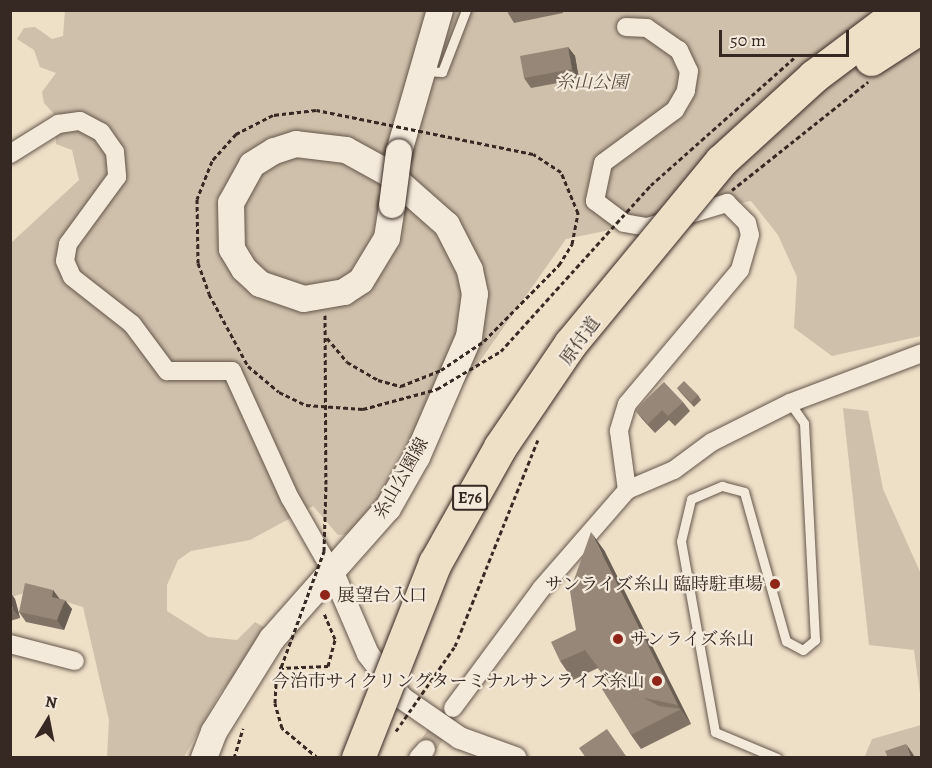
<!DOCTYPE html>
<html>
<head>
<meta charset="utf-8">
<style>
  body { margin:0 }
  #map { position:relative; width:932px; height:768px; overflow:hidden; background:#eedfc7; font-family:Alegreya,"Noto Serif JP",serif }
  div>[style] { position:absolute }
  .green>* { inset:0; background:#cfc0ab }
  .minor-tunnel>* { height:18px; margin-top:-9px; transform-origin:0; background:repeating-linear-gradient(90deg,#c9baa6 0 18px,transparent 0 27px) }
  .path>* { height:3px; margin-top:-1.5px; transform-origin:0; background:repeating-linear-gradient(90deg,#362822 0 4.5px,transparent 0 7.5px) }
  .roads { filter:drop-shadow(0 0 2px #64564b) drop-shadow(0 0 2px #64564b) }
  .service>* { height:9px; margin:-4.5px; padding:0 4.5px; transform-origin:4.5px; border-radius:4.5px; background:#f4eadb }
  .minor>* { height:18px; margin:-9px; padding:0 9px; transform-origin:9px; border-radius:9px; background:#f4eadb }
  .tertiary>* { height:22px; margin:-11px; padding:0 11px; transform-origin:11px; border-radius:11px; background:#f4eadb }
  .secondary>* { height:26px; margin:-13px; padding:0 13px; transform-origin:13px; border-radius:13px; background:#f4eadb }
  .path-bridge>* { height:3px; margin-top:-1.5px; transform-origin:0; background:repeating-linear-gradient(90deg,#362822 0 4.5px,transparent 0 7.5px) }
  .bridges { filter:drop-shadow(0 0 2px #362822) drop-shadow(0 0 2px #362822) }
  .secondary-bridge>* { height:26px; margin:-13px; padding:0 13px; transform-origin:13px; border-radius:13px; background:#f4eadb }
  .motorway-bridge>* { height:33px; margin:-16.5px; padding:0 16.5px; transform-origin:16.5px; border-radius:16.5px; background:#eedfc7 }
  .wall>* { inset:0; background:#817467 }
  .shaded-wall>* { inset:0; background:#695e54 }
  .building>* { inset:0; background:#968778 }
  .dots>* { width:16px; height:16px; translate:-50% -50%; box-sizing:border-box; border:3px solid #f4eadb; border-radius:50% }
  span { translate:-50% -50%; white-space:nowrap; text-align:center; line-height:1.15; -webkit-text-stroke:4.5px #f4eadb; paint-order:stroke }
  .shield-label span { padding:2px 4px; background:#f4eadb; border:2px solid; border-radius:4px; -webkit-text-stroke-width:0 }
  .shield-label { font-size:16px; color:#362822; font-weight:700 }
  .park-label { font-size:18px; color:#5c4e44; font-style:italic }
  .street-label { font-size:18px; color:#362822 }
  .poi-label { font-size:18px; color:#362822 }
  .right { translate:-100% -50%; text-align:right }
  .left { translate:0 -50%; text-align:left }
  .frame { position:absolute; inset:0; border:12px solid #362822; pointer-events:none }
  .north { position:absolute; left:18px; top:690px; width:60px; height:60px; -webkit-text-stroke:4px #f4eadb; paint-order:stroke; rotate:10deg; font-size:16px; font-weight:700; line-height:24px; text-align:center; color:#362822 }
  .north::after { content:''; display:block; margin:auto; width:21px; height:27px; background:#362822; clip-path:polygon(50% 0,100% 100%,50% 72%,0 100%) }
  .scale { position:absolute; left:719px; top:30px; width:130px; height:27px; box-sizing:border-box; border:3px solid #362822; border-top:0; padding-left:8px; font-size:18px; line-height:21px; white-space:nowrap; color:#362822; -webkit-text-stroke:4px #f4eadb; paint-order:stroke }
</style>
</head>
<body>
<div id="map">
  <div class="green">
    <i style="clip-path:polygon(65px 10px,921px 11px,921px 336px,832px 356px,794px 328px,797px 277px,778px 235px,751px 201px,566px 239px,381px 501px,350px 534px,338px 535px,313px 506px,250px 540px,191px 551px,178px 560px,167px 585px,167px 611px,208px 637px,237px 640px,255px 622px,271px 631px,220px 693px,184px 757px,107px 757px,109px 720px,83px 607px,31px 591px,11px 597px,11px 243px,79px 180px,72px 150px,56px 144px,54px 114px,44px 103px,42px 92px,56px 73px,40px 67px,34px 50px,17px 39px,24px 28px,35px 27px,52px 39px,63px 36px)"></i>
    <i style="clip-path:polygon(843px 408px,868px 411px,883px 489px,921px 574px,921px 701px,914px 650px,869px 645px)"></i>
    <i style="clip-path:polygon(921px 725px,921px 757px,864px 758px,872px 739px)"></i>
  </div>
  <div class="minor-tunnel">
    <i style="left:426px;top:749px;width:40px;rotate:-57.1deg"></i>
  </div>
  <div class="path">
    <i style="left:325px;top:315px;width:169px;rotate:89.7deg"></i>
    <i style="left:327px;top:338px;width:31px;rotate:50deg"></i>
    <i style="left:347px;top:362px;width:36px;rotate:30deg"></i>
    <i style="left:378px;top:380px;width:24px;rotate:15deg"></i>
    <i style="left:279px;top:668px;width:49px;rotate:-2.3deg"></i>
    <i style="left:328px;top:666px;width:28px;rotate:-75deg"></i>
    <i style="left:335px;top:639px;width:28px;rotate:-113deg"></i>
    <i style="left:234px;top:758px;width:31px;rotate:-73deg"></i>
  </div>
  <div class="roads">
    <div class="service">
      <i style="left:425px;top:71px;width:17px;rotate:3deg"></i>
      <i style="left:442px;top:72px;width:66px;rotate:-68.8deg"></i>
      <i style="left:777px;top:758px;width:67px;rotate:-157.2deg"></i>
      <i style="left:715px;top:732px;width:194px;rotate:-100.1deg"></i>
      <i style="left:681px;top:541px;width:43px;rotate:-76.6deg"></i>
      <i style="left:691px;top:499px;width:34px;rotate:-23deg"></i>
      <i style="left:722px;top:486px;width:23px;rotate:15deg"></i>
      <i style="left:744px;top:492px;width:155px;rotate:74.3deg"></i>
      <i style="left:786px;top:641px;width:19px;rotate:28deg"></i>
      <i style="left:803px;top:650px;width:16px;rotate:-40deg"></i>
      <i style="left:815px;top:640px;width:217px;rotate:-92.9deg"></i>
      <i style="left:804px;top:423px;width:24px;rotate:-125deg"></i>
    </div>
    <div class="minor">
      <i style="left:626px;top:27px;width:21px;rotate:3deg"></i>
      <i style="left:647px;top:28px;width:39px;rotate:35deg"></i>
      <i style="left:679px;top:50px;width:23px;rotate:65deg"></i>
      <i style="left:689px;top:71px;width:20px;rotate:99deg"></i>
      <i style="left:686px;top:91px;width:22px;rotate:120deg"></i>
      <i style="left:675px;top:110px;width:89px;rotate:143.6deg"></i>
      <i style="left:603px;top:163px;width:39px;rotate:102deg"></i>
      <i style="left:595px;top:201px;width:36px;rotate:37deg"></i>
      <i style="left:624px;top:223px;width:23px;rotate:10deg"></i>
      <i style="left:647px;top:227px;width:84px;rotate:-16.7deg"></i>
      <i style="left:727px;top:203px;width:28px;rotate:45deg"></i>
      <i style="left:747px;top:223px;width:12px;rotate:76deg"></i>
      <i style="left:750px;top:235px;width:36px;rotate:106deg"></i>
      <i style="left:740px;top:270px;width:175px;rotate:130.1deg"></i>
      <i style="left:627px;top:404px;width:28px;rotate:107deg"></i>
      <i style="left:619px;top:431px;width:60px;rotate:82.3deg"></i>
      <i style="left:10px;top:154px;width:57px;rotate:-32deg"></i>
      <i style="left:58px;top:124px;width:22px;rotate:-8deg"></i>
      <i style="left:80px;top:121px;width:24px;rotate:28deg"></i>
      <i style="left:101px;top:132px;width:24px;rotate:55deg"></i>
      <i style="left:115px;top:152px;width:25px;rotate:85deg"></i>
      <i style="left:117px;top:177px;width:83px;rotate:126.2deg"></i>
      <i style="left:68px;top:244px;width:17px;rotate:100deg"></i>
      <i style="left:65px;top:261px;width:17px;rotate:66deg"></i>
      <i style="left:72px;top:277px;width:76px;rotate:38.1deg"></i>
      <i style="left:132px;top:324px;width:59px;rotate:53.3deg"></i>
      <i style="left:167px;top:371px;width:65px"></i>
      <i style="left:232px;top:371px;width:140px;rotate:65.5deg"></i>
      <i style="left:290px;top:498px;width:89px;rotate:60.3deg"></i>
      <i style="left:10px;top:644px;width:67px;rotate:14.7deg"></i>
      <i style="left:453px;top:708px;width:148px;rotate:-53.5deg"></i>
      <i style="left:541px;top:589px;width:131px;rotate:-49deg"></i>
      <i style="left:627px;top:490px;width:51px;rotate:-23.1deg"></i>
      <i style="left:674px;top:470px;width:47px;rotate:-36.4deg"></i>
      <i style="left:712px;top:442px;width:87px;rotate:-26.6deg"></i>
      <i style="left:790px;top:403px;width:141px;rotate:-20.7deg"></i>
      <i style="left:418px;top:758px;width:12px;rotate:-48deg"></i>
    </div>
    <div class="tertiary">
      <i style="left:334px;top:575px;width:86px;rotate:66.7deg"></i>
      <i style="left:368px;top:654px;width:56px;rotate:52.3deg"></i>
      <i style="left:402px;top:698px;width:70px;rotate:34.6deg"></i>
      <i style="left:460px;top:738px;width:59px;rotate:20deg"></i>
    </div>
    <div class="secondary">
      <i style="left:399px;top:152px;width:148px;rotate:-73.9deg"></i>
      <i style="left:204px;top:758px;width:28px;rotate:-69deg"></i>
      <i style="left:214px;top:732px;width:110px;rotate:-58.1deg"></i>
      <i style="left:272px;top:639px;width:175px;rotate:-48.5deg"></i>
      <i style="left:388px;top:508px;width:59px;rotate:-60.4deg"></i>
      <i style="left:417px;top:457px;width:131px;rotate:-66.6deg"></i>
      <i style="left:469px;top:337px;width:43px;rotate:-82.1deg"></i>
      <i style="left:475px;top:294px;width:25px;rotate:-102deg"></i>
      <i style="left:470px;top:270px;width:51px;rotate:-117.1deg"></i>
      <i style="left:447px;top:225px;width:79px;rotate:-138.6deg"></i>
      <i style="left:388px;top:173px;width:48px;rotate:-151.3deg"></i>
      <i style="left:346px;top:150px;width:50px;rotate:-173.2deg"></i>
      <i style="left:296px;top:144px;width:23px;rotate:162deg"></i>
      <i style="left:274px;top:151px;width:26px;rotate:148deg"></i>
      <i style="left:252px;top:165px;width:43px;rotate:118.9deg"></i>
      <i style="left:231px;top:203px;width:46px;rotate:88.8deg"></i>
      <i style="left:232px;top:249px;width:23px;rotate:59deg"></i>
      <i style="left:244px;top:269px;width:22px;rotate:43deg"></i>
      <i style="left:260px;top:284px;width:46px;rotate:18.8deg"></i>
      <i style="left:304px;top:299px;width:41px;rotate:-9.9deg"></i>
      <i style="left:344px;top:292px;width:20px;rotate:-33deg"></i>
      <i style="left:361px;top:281px;width:50px;rotate:-58.8deg"></i>
      <i style="left:387px;top:238px;width:33px;rotate:-81deg"></i>
    </div>
  </div>
  <div class="path-bridge">
    <i style="left:732px;top:190px;width:174px;rotate:-38.5deg"></i>
    <i style="left:401px;top:386px;width:43px;rotate:-21.8deg"></i>
    <i style="left:441px;top:370px;width:52px;rotate:-34deg"></i>
    <i style="left:484px;top:341px;width:107px;rotate:-45.4deg"></i>
    <i style="left:559px;top:265px;width:25px;rotate:-58deg"></i>
    <i style="left:572px;top:244px;width:32px;rotate:-79deg"></i>
    <i style="left:578px;top:213px;width:44px;rotate:-112.5deg"></i>
    <i style="left:561px;top:172px;width:33px;rotate:-147deg"></i>
    <i style="left:533px;top:154px;width:221px;rotate:-168.5deg"></i>
    <i style="left:316px;top:110px;width:43px;rotate:173.4deg"></i>
    <i style="left:273px;top:115px;width:42px;rotate:152.8deg"></i>
    <i style="left:236px;top:134px;width:36px;rotate:132deg"></i>
    <i style="left:212px;top:161px;width:41px;rotate:111.5deg"></i>
    <i style="left:197px;top:199px;width:64px;rotate:89.1deg"></i>
    <i style="left:198px;top:263px;width:33px;rotate:70deg"></i>
    <i style="left:209px;top:294px;width:82px;rotate:61.6deg"></i>
    <i style="left:248px;top:366px;width:40px;rotate:40deg"></i>
    <i style="left:279px;top:392px;width:30px;rotate:26deg"></i>
    <i style="left:306px;top:405px;width:57px;rotate:4deg"></i>
    <i style="left:363px;top:409px;width:77px;rotate:-15.1deg"></i>
    <i style="left:437px;top:389px;width:74px;rotate:-30.7deg"></i>
    <i style="left:501px;top:351px;width:224px;rotate:-47.9deg"></i>
    <i style="left:651px;top:185px;width:191px;rotate:-41.6deg"></i>
    <i style="left:396px;top:731px;width:103px;rotate:-55.2deg"></i>
    <i style="left:455px;top:646px;width:225px;rotate:-68.1deg"></i>
    <i style="left:318px;top:758px;width:47px;rotate:-140.2deg"></i>
    <i style="left:282px;top:728px;width:26px;rotate:-106deg"></i>
    <i style="left:275px;top:703px;width:22px;rotate:-87deg"></i>
    <i style="left:276px;top:681px;width:139px;rotate:-69.7deg"></i>
    <i style="left:324px;top:551px;width:67px;rotate:-88.3deg"></i>
  </div>
  <div class="bridges">
    <div class="secondary-bridge">
      <i style="left:392px;top:205px;width:53px;rotate:-82.5deg"></i>
    </div>
    <div class="motorway-bridge">
      <i style="left:871px;top:59px;width:61px;rotate:-32.9deg"></i>
      <i style="left:358px;top:758px;width:210px;rotate:-68.5deg"></i>
      <i style="left:435px;top:563px;width:133px;rotate:-60.7deg"></i>
      <i style="left:500px;top:447px;width:125px;rotate:-55.8deg"></i>
      <i style="left:570px;top:344px;width:237px;rotate:-50.5deg"></i>
      <i style="left:721px;top:161px;width:126px;rotate:-42.4deg"></i>
      <i style="left:814px;top:76px;width:110px;rotate:-36.9deg"></i>
    </div>
  </div>
  <div class="wall">
    <i style="clip-path:polygon(507px 10px,562px 10px,563px 13px,514px 23px,508px 13px)"></i>
    <i style="clip-path:polygon(568px 47px,575px 56px,579px 79px,531px 88px,524px 78px)"></i>
    <i style="clip-path:polygon(677px 388px,698px 395px,701px 400px,694px 407px,681px 393px)"></i>
    <i style="clip-path:polygon(683px 402px,690px 411px,675px 426px,669px 420px,655px 433px,642px 419px,635px 410px)"></i>
    <i style="clip-path:polygon(604px 550px,691px 724px,641px 749px,631px 735px,610px 685px,598px 668px,573px 680px,560px 661px,576px 630px)"></i>
    <i style="clip-path:polygon(53px 590px,59px 598px,72px 609px,64px 630px,26px 622px,19px 612px)"></i>
    <i style="clip-path:polygon(10px 592px,15px 599px,20px 618px,10px 621px)"></i>
  </div>
  <div class="shaded-wall">
    <i style="clip-path:polygon(568px 47px,575px 56px,579px 79px,572px 69px)"></i>
    <i style="clip-path:polygon(591px 532px,604px 550px,691px 724px,678px 705px)"></i>
    <i style="clip-path:polygon(53px 590px,60px 600px,52px 597px)"></i>
    <i style="clip-path:polygon(10px 592px,15px 599px,20px 618px,13px 609px,10px 598px)"></i>
    <i style="clip-path:polygon(65px 600px,72px 609px,64px 630px,57px 620px)"></i>
    <i style="clip-path:polygon(906px 744px,913px 754px,915px 758px,911px 758px)"></i>
  </div>
  <div class="building">
    <i style="clip-path:polygon(507px 10px,520px 10px,508px 13px)"></i>
    <i style="clip-path:polygon(568px 47px,572px 69px,524px 78px,520px 56px)"></i>
    <i style="clip-path:polygon(684px 381px,698px 395px,691px 402px,677px 388px)"></i>
    <i style="clip-path:polygon(664px 382px,683px 402px,668px 416px,662px 410px,648px 424px,635px 410px)"></i>
    <i style="clip-path:polygon(591px 532px,678px 705px,635px 696px,600px 670px,585px 650px,560px 661px,551px 642px,576px 630px,570px 591px)"></i>
    <i style="clip-path:polygon(25px 583px,53px 590px,52px 597px,65px 600px,57px 620px,19px 612px)"></i>
    <i style="clip-path:polygon(10px 598px,13px 609px,10px 609px)"></i>
    <i style="clip-path:polygon(614px 683px,627px 690px,635px 696px,642px 697px,659px 706px,681px 709px,631px 735px,602px 689px)"></i>
    <i style="clip-path:polygon(607px 729px,626px 756px,624px 758px,586px 758px,579px 748px)"></i>
    <i style="clip-path:polygon(906px 744px,911px 758px,888px 758px,885px 751px)"></i>
  </div>
  <div class="dots">
    <i style="left:775px;top:584px;background:#8f2418"></i>
    <i style="left:325px;top:595px;background:#8f2418"></i>
    <i style="left:618px;top:639px;background:#8f2418"></i>
    <i style="left:657px;top:681px;background:#8f2418"></i>
  </div>
  <div class="shield-label">
    <span style="left:470px;top:498px">E76</span>
  </div>
  <div class="park-label">
    <span style="left:592px;top:82px">糸山公園</span>
  </div>
  <div class="street-label">
    <span style="left:580px;top:341px;rotate:-54deg">原付道</span>
    <span style="left:401px;top:478px;rotate:-60deg">糸山公園線</span>
  </div>
  <div class="poi-label">
    <span class="right" style="left:763px;top:584px">サンライズ糸山 臨時駐車場</span>
    <span class="left" style="left:337px;top:595px">展望台入口</span>
    <span class="left" style="left:630px;top:639px">サンライズ糸山</span>
    <span class="right" style="left:645px;top:681px">今治市サイクリングターミナルサンライズ糸山</span>
  </div>
  <div class="frame"></div>
  <div class="north">N</div>
  <div class="scale">50 m</div>
</div>
</body>
</html>
